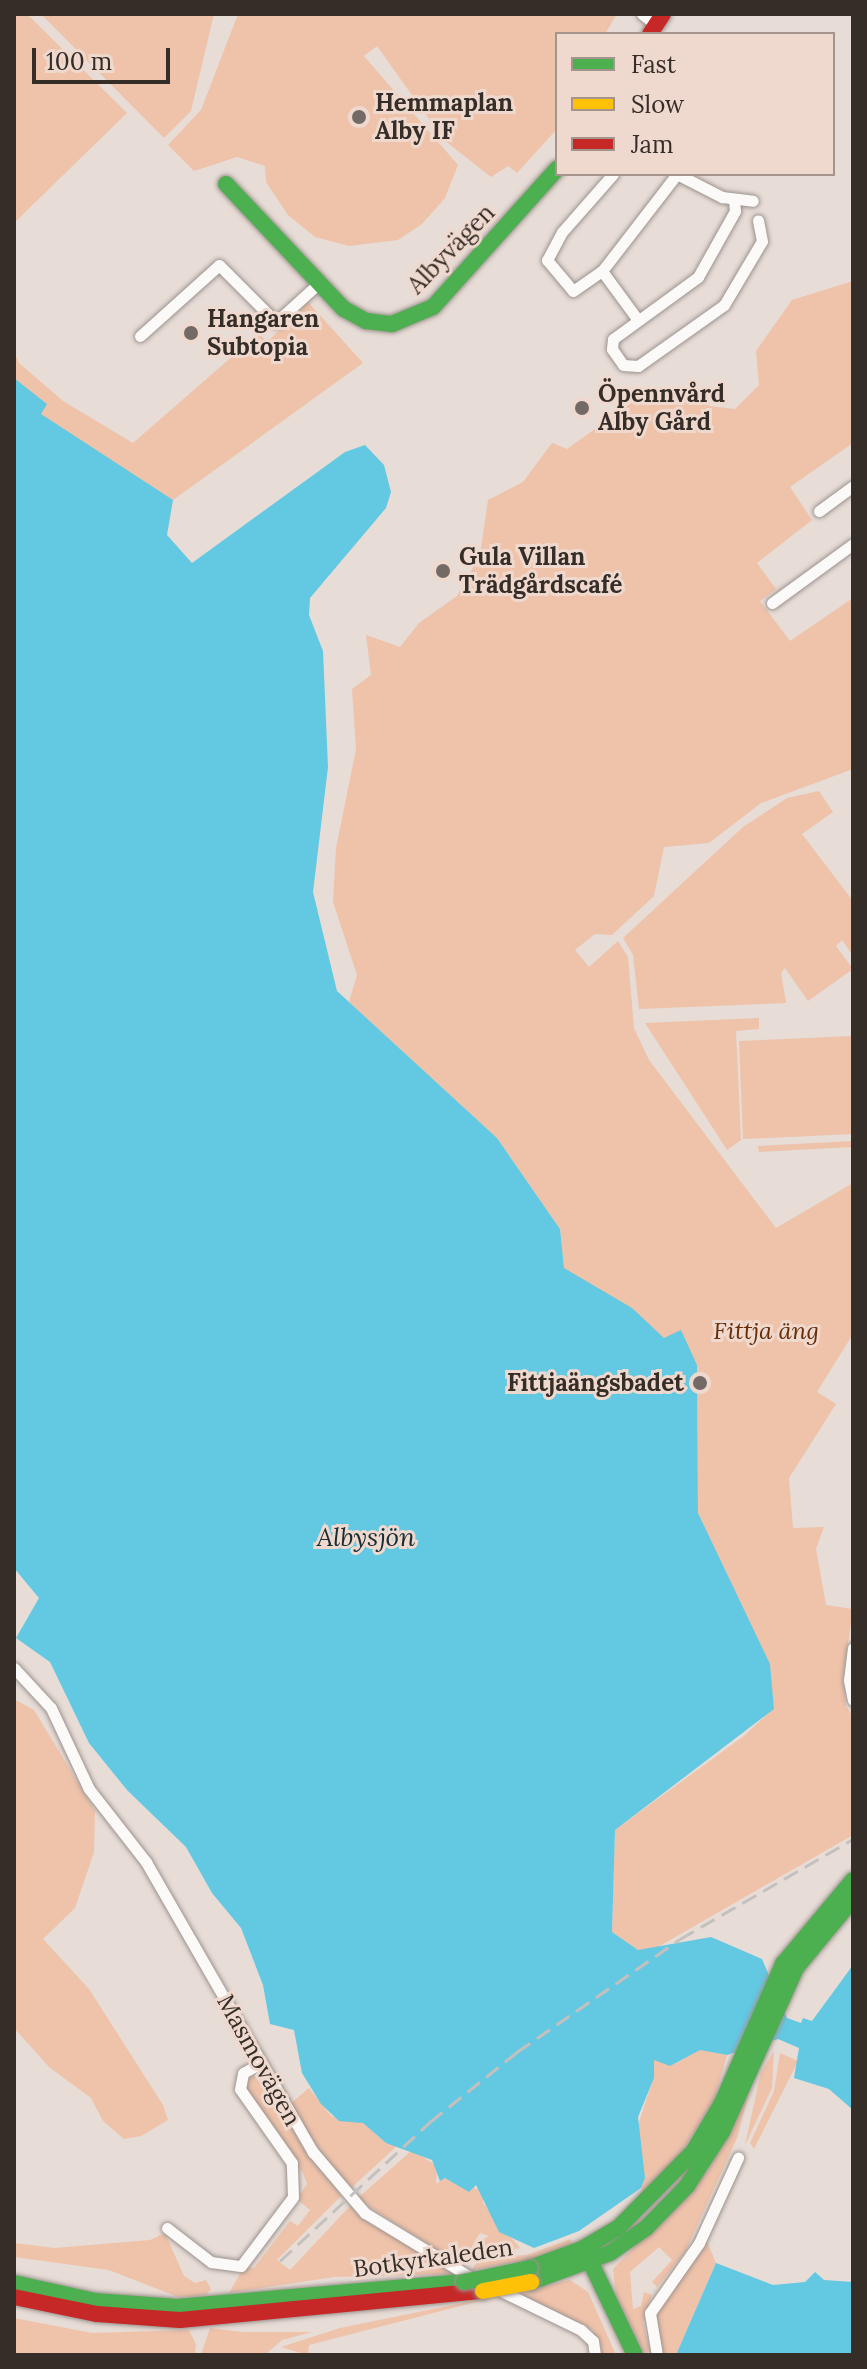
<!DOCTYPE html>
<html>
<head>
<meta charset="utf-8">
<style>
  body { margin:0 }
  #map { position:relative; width:867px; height:2369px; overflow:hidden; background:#e7dcd6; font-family:Lora,serif }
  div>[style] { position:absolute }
  .green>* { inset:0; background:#efc2aa }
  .water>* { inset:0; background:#63c8e2 }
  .roads { filter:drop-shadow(0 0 2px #9c938e) drop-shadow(0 0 2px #9c938e) }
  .street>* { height:11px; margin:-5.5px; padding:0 5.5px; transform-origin:5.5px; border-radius:5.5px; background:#fbfaf9 }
  .fast>* { height:16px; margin:-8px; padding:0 8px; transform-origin:8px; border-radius:8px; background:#4caf50 }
  .jam>* { height:16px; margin:-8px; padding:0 8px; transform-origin:8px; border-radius:8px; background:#c62828 }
  .rail>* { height:3px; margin-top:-1.5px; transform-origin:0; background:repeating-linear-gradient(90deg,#c3c0be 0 16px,transparent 0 24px) }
  .bridges { filter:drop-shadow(0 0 2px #9c938e) drop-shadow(0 0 2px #9c938e) }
  .fast-bridge>* { height:16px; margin:-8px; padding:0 8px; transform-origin:8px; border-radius:8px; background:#4caf50 }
  .slow-bridge>* { height:16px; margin:-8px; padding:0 8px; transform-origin:8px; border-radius:8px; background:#ffc107 }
  .dots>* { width:22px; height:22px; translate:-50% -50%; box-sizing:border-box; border:4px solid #efd9ce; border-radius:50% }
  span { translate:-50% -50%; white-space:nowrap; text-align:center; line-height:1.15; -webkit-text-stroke:6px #efd9ce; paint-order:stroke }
  .poi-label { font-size:24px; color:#352d28; font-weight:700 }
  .left { translate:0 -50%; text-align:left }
  .right { translate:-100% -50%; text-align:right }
  .street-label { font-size:24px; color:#352d28 }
  .park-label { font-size:24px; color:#682e08; font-style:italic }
  .water-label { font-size:26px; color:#162d34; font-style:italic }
  .frame { position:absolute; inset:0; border:16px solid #352d28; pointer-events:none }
  .legend { position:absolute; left:555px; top:32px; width:280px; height:144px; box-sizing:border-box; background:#efd9ce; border:2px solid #a5948c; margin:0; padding:10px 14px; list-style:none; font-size:24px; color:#352d28 }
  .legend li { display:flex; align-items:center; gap:16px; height:40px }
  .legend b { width:40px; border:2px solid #a5948c }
  .scale { position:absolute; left:32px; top:48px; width:138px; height:36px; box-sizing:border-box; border:4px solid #352d28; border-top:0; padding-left:10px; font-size:24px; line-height:28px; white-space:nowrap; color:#352d28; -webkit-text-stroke:6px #efd9ce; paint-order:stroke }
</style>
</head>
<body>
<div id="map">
  <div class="green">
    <i style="clip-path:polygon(14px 14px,27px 14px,127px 113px,14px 223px)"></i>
    <i style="clip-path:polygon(41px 14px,214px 14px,191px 111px,164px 138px)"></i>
    <i style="clip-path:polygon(238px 14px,617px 14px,605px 34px,557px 34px,557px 129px,517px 173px,508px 166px,491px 177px,444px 140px,377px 46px,364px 56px,458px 165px,445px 198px,422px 224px,398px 240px,349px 246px,315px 237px,288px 215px,266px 182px,265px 166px,237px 157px,194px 171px,168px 145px,201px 110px)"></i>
    <i style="clip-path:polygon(853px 281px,853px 443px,790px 487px,812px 520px,757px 563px,776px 589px,760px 601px,790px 641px,853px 598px,853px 769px,761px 803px,709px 843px,664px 847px,654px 896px,612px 935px,595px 934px,575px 950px,589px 967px,618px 941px,628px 957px,634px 1028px,649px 1060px,776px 1228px,853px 1183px,853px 1334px,817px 1392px,836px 1404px,789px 1478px,793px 1528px,824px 1527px,816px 1549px,826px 1605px,853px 1609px,843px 1678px,846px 1706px,853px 1717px,853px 1835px,651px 1951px,638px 1950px,612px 1932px,615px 1830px,744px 1736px,774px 1708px,769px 1664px,698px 1513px,697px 1365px,564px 1268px,560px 1229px,497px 1138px,349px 1002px,357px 975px,333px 902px,336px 848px,356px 749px,352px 689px,371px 675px,366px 635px,400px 647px,419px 623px,457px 596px,480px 555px,488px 500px,523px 482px,552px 443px,567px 449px,637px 399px,690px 388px,710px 406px,735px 409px,759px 385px,756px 351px,792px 300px)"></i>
    <i style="clip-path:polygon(308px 302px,363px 363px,173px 500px,40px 414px,46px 404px,14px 378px,14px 352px,19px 363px,63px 401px,133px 443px,258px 334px,268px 341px)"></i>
    <i style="clip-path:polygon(819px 791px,833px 812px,802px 834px,853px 901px,853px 956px,842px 940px,836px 946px,853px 969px,808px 1001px,785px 968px,781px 973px,786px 1003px,639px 1009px,633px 955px,623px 938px,743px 827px,787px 798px)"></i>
    <i style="clip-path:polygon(759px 1018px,759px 1029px,736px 1031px,741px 1140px,727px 1150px,645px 1023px)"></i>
    <i style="clip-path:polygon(853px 1036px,853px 1134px,743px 1139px,739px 1041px)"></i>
    <i style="clip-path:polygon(853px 1141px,853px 1147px,759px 1152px,758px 1146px)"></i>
    <i style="clip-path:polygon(14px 1699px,34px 1710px,95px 1811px,94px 1852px,75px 1908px,43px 1939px,89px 1989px,163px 2105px,168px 2120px,141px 2136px,124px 2139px,103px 2121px,91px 2098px,49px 2067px,14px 2028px)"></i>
    <i style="clip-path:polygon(700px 2050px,727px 2055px,714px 2100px,681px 2153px,642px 2194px,638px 2125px,652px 2083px,651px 2064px,654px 2059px,674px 2064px)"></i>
    <i style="clip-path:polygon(774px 2051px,772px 2088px,745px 2145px,761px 2072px)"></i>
    <i style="clip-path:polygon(780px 2053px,798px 2061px,754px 2149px,750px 2143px,774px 2091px)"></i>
    <i style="clip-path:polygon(254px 2075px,341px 2196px,277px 2260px,290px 2270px,350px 2206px,453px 2274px,334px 2277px,229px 2293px,244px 2267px,254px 2268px,290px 2221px,298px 2226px,310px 2210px,297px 2199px,307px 2184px,303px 2173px,246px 2091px,245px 2083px)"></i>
    <i style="clip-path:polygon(754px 2075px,737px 2138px,685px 2252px,657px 2287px,652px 2282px,672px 2260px,659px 2247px,630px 2272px,633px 2309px,641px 2306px,644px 2292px,652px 2295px,643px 2322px,650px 2351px,645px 2354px,616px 2296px,613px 2269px,708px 2171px)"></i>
    <i style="clip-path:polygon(309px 2088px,331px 2116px,363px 2123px,386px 2143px,398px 2145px,349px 2190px,288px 2106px)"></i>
    <i style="clip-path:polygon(412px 2150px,437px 2166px,436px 2184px,444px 2178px,483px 2191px,483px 2203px,520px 2248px,470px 2259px,475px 2244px,489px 2236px,480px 2233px,461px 2265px,357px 2199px)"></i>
    <i style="clip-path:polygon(165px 2233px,184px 2276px,195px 2283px,206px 2280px,211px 2289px,206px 2295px,178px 2297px,109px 2270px,14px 2257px,14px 2243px,55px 2248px,150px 2240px)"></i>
    <i style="clip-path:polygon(570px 2239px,572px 2243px,538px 2258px,472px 2270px,476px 2263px,494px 2257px,527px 2255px)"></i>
    <i style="clip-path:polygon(706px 2239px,716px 2263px,676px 2355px,662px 2355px,654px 2332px,656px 2310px)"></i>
    <i style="clip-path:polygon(570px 2280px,588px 2292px,616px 2355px,600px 2355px,602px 2348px,592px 2330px,516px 2293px)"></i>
    <i style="clip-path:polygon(507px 2294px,309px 2345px,308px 2355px,281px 2347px,340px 2328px)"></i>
    <i style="clip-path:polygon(14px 2318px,92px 2333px,189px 2330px,196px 2344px,195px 2355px,14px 2355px)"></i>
    <i style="clip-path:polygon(210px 2328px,242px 2332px,312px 2332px,282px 2340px,265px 2355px,201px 2355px)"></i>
  </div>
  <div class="water">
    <i style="clip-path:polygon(14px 378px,47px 404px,41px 414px,173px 500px,167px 535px,192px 563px,345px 452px,365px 445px,384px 465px,391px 492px,386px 508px,310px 598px,309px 615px,323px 651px,328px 767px,313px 892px,337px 991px,497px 1138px,560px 1229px,564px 1268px,632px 1308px,664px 1338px,681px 1330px,697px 1365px,698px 1513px,770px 1664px,774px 1709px,615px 1830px,612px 1932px,638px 1950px,711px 1937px,762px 1959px,787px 2018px,801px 2023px,803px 2018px,812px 2021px,853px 1965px,853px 2110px,829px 2089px,794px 2078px,799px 2048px,778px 2039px,727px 2055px,700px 2050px,670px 2066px,654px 2060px,654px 2078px,638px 2117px,645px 2178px,641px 2188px,579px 2231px,534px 2248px,499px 2232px,476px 2185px,469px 2192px,445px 2178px,440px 2181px,432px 2160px,386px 2143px,363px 2123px,339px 2121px,321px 2104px,302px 2073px,294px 2030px,270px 2024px,263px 1985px,241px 1928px,212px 1893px,186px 1847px,127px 1790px,89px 1743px,50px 1662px,16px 1638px,39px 1598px,14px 1568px)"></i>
    <i style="clip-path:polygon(716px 2263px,773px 2285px,805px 2282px,815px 2272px,824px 2280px,853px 2282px,853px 2355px,676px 2355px)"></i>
  </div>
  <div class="roads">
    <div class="street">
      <i style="left:642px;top:14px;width:18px;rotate:38deg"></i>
      <i style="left:613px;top:174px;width:77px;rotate:131.3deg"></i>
      <i style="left:562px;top:232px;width:32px;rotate:118deg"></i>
      <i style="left:547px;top:260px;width:40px;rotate:50deg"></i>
      <i style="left:573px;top:291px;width:35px;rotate:-35deg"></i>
      <i style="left:602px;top:271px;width:123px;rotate:-52.3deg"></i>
      <i style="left:677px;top:174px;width:51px;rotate:27.1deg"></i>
      <i style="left:722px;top:197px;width:31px;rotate:7deg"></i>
      <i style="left:734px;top:200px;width:11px;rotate:85deg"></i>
      <i style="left:735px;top:211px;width:76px;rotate:119.3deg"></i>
      <i style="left:698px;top:277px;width:105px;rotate:143.9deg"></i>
      <i style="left:613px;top:339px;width:10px;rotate:96deg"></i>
      <i style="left:612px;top:349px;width:19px;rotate:55deg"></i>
      <i style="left:623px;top:365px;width:15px;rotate:4deg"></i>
      <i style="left:638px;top:366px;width:105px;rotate:-35.3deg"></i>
      <i style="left:724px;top:305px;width:74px;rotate:-59.3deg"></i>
      <i style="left:762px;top:241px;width:21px;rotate:-101deg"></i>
      <i style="left:602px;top:271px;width:61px;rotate:53.7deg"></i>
      <i style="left:140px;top:336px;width:106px;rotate:-41.9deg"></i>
      <i style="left:219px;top:265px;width:81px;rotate:45deg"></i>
      <i style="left:276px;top:322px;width:58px;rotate:-42.2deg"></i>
      <i style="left:819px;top:511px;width:42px;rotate:-36.3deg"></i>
      <i style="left:772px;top:603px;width:100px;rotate:-36.1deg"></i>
      <i style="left:853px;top:1648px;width:32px;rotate:97deg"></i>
      <i style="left:849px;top:1680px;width:20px;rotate:79deg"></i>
      <i style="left:14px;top:1668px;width:54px;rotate:47.2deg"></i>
      <i style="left:51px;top:1708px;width:89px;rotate:64.9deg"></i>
      <i style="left:89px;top:1789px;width:93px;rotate:52deg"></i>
      <i style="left:146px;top:1862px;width:335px;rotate:60.1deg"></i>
      <i style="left:313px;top:2152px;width:80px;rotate:49.6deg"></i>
      <i style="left:365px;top:2213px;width:129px;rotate:31.3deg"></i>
      <i style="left:167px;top:2228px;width:56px;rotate:37.7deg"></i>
      <i style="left:211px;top:2262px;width:30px;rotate:8deg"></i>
      <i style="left:241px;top:2266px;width:86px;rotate:-53deg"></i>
      <i style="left:293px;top:2197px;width:34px;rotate:-92deg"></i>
      <i style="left:292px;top:2163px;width:90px;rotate:-125.1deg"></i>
      <i style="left:240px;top:2089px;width:16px;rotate:-79deg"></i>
      <i style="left:243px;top:2073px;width:18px;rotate:-29deg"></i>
      <i style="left:495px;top:2288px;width:96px;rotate:26deg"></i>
      <i style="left:581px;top:2330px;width:16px;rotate:43deg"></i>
      <i style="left:593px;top:2341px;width:14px;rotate:82deg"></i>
      <i style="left:657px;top:2355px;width:43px;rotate:-99.5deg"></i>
      <i style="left:650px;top:2313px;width:85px;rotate:-55deg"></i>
      <i style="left:699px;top:2243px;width:94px;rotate:-65.4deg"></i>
    </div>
    <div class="fast">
      <i style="left:226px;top:184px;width:172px;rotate:46.7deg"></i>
      <i style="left:344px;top:309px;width:25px;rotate:29deg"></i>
      <i style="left:366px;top:321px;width:26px;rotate:7deg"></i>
      <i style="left:392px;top:324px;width:44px;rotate:-22.5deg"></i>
      <i style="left:433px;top:307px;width:186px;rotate:-48.1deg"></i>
      <i style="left:588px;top:2257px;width:109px;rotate:64.4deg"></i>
      <i style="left:530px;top:2268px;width:55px;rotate:-20.1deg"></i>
      <i style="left:582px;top:2249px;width:43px;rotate:-30.7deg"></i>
      <i style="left:619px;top:2227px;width:105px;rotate:-45.4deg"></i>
      <i style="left:693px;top:2152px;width:57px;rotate:-59.4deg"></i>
      <i style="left:722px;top:2103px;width:152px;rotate:-66.3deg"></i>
      <i style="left:783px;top:1964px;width:109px;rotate:-50.2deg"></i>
      <i style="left:531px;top:2282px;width:84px;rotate:-20.2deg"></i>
      <i style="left:610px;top:2253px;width:44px;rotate:-34.8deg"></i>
      <i style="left:646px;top:2228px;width:59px;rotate:-45.7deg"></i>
      <i style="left:687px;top:2186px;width:64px;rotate:-57.1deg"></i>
      <i style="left:722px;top:2132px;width:180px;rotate:-65.7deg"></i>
      <i style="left:796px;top:1968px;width:89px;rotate:-50.4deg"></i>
      <i style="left:14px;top:2283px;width:83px;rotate:12.5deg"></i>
      <i style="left:95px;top:2301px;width:82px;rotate:4.2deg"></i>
      <i style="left:177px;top:2307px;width:288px;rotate:-5deg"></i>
    </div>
    <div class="jam">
      <i style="left:650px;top:34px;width:24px;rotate:-57deg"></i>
      <i style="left:14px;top:2297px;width:85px;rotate:11.6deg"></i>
      <i style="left:97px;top:2314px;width:83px;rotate:4.1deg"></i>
      <i style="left:180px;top:2320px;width:304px;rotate:-5.5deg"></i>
    </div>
  </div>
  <div class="rail">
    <i style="left:280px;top:2261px;width:205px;rotate:-42.8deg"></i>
    <i style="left:430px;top:2122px;width:112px;rotate:-38.8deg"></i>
    <i style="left:517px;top:2052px;width:198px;rotate:-34.7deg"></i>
    <i style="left:680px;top:1939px;width:200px;rotate:-30deg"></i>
  </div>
  <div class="bridges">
    <div class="fast-bridge">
      <i style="left:464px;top:2282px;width:67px;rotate:-12deg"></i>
    </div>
    <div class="slow-bridge">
      <i style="left:483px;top:2291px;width:49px;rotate:-10.6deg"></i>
    </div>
  </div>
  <div class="dots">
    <i style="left:359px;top:117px;background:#736a65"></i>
    <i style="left:191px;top:333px;background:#736a65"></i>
    <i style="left:582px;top:408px;background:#736a65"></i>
    <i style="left:443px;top:571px;background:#736a65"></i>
    <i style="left:700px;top:1383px;background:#736a65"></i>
  </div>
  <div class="poi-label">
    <span class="left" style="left:375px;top:117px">Hemmaplan<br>Alby IF</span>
    <span class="left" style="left:207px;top:333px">Hangaren<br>Subtopia</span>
    <span class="left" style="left:598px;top:408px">Öpennvård<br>Alby Gård</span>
    <span class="left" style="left:459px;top:571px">Gula Villan<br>Trädgårdscafé</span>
    <span class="right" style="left:684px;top:1383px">Fittjaängsbadet</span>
  </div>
  <div class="street-label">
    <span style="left:451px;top:249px;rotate:-46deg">Albyvägen</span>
    <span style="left:259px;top:2060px;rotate:61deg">Masmovägen</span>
    <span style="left:433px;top:2258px;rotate:-8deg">Botkyrkaleden</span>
  </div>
  <div class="park-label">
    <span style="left:766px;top:1331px">Fittja äng</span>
  </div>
  <div class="water-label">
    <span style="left:366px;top:1537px">Albysjön</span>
  </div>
  <div class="frame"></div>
  <ul class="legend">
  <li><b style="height:10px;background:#4caf50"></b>Fast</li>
  <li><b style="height:10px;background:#ffc107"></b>Slow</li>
  <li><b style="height:10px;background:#c62828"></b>Jam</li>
  </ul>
  <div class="scale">100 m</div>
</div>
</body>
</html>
